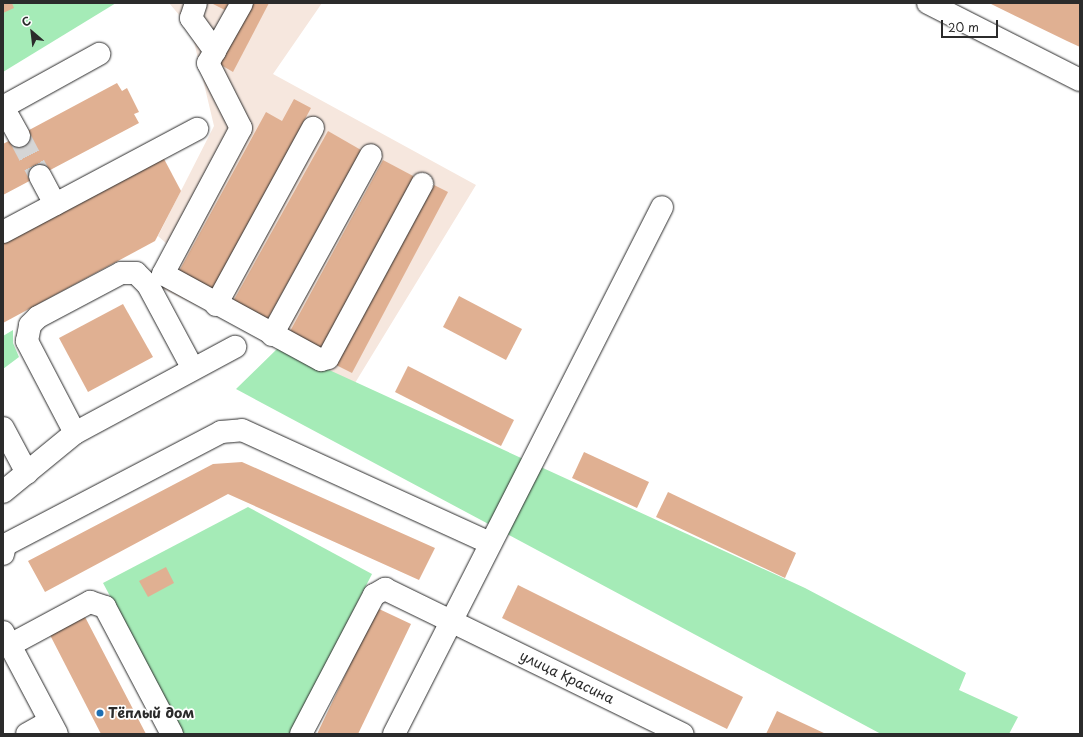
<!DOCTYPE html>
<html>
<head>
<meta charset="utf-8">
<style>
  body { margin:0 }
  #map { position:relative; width:1083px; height:737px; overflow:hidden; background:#fff; font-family:"Playpen Sans",sans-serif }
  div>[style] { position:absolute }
  .built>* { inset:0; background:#f6e7de }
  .green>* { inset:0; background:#a5ebb7 }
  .building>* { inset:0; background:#e0b092 }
  .minor-tunnel>* { height:22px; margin-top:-11px; transform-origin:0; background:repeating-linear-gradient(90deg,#d5d5d5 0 22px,transparent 0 33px) }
  .roads { filter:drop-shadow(0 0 1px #2b2b2b) drop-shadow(0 0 1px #2b2b2b) }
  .minor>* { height:22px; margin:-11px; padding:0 11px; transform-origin:11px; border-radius:11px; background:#fff }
  .dots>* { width:11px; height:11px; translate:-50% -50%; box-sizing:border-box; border:2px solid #fff; border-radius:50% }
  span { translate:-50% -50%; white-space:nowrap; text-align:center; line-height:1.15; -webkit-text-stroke:3.5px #fff; paint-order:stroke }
  .street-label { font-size:14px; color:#2b2b2b }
  .poi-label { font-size:14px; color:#2b2b2b; font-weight:700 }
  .left { translate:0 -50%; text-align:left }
  .frame { position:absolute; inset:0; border:4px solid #2b2b2b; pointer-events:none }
  .north { position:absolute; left:12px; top:12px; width:40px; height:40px; -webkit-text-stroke:3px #fff; paint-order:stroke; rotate:332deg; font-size:11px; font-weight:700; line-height:16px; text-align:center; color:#2b2b2b }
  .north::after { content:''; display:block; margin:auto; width:14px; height:18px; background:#2b2b2b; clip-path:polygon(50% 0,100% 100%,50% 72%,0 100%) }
  .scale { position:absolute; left:941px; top:20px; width:57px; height:18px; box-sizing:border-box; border:2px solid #2b2b2b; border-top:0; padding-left:5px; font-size:12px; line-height:14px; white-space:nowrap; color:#2b2b2b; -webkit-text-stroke:3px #fff; paint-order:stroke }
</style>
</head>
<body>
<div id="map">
  <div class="built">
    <i style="clip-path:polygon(169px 3px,322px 3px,273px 74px,476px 185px,355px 383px,159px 287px,152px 273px,168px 245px,158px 236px,214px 126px,191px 29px)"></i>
  </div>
  <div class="green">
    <i style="clip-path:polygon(3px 3px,116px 3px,3px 72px)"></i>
    <i style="clip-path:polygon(13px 330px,13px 343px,19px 357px,3px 369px,3px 336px)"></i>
    <i style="clip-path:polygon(279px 347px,805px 588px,966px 673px,959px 690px,1018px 717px,1009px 734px,881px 734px,236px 389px)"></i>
    <i style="clip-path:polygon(248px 507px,372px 574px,290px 734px,184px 734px,103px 583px)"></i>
  </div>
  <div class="building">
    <i style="clip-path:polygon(3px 3px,12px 3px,14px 8px,3px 13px)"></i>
    <i style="clip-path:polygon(211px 3px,229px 3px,225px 10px)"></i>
    <i style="clip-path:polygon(249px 3px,269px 3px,233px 72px,216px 62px)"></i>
    <i style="clip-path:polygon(989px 3px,1080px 3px,1080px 47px,1067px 41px)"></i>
    <i style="clip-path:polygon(117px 83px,122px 91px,127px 88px,139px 112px,134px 114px,139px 123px,3px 195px,3px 144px)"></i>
    <i style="clip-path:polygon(294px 99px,311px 108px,210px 293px,177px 275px,266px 112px,282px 121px)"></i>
    <i style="clip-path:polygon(328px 131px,361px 150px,265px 324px,231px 305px)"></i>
    <i style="clip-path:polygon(163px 157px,181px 191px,155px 241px,3px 323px,3px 242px)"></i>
    <i style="clip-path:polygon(383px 160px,415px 177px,320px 352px,288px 335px)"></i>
    <i style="clip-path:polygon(434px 185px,448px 192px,352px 373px,336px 365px)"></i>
    <i style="clip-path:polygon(459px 296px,522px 329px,506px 360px,443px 327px)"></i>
    <i style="clip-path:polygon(123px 304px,153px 357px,88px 392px,59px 338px)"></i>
    <i style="clip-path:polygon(408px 366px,514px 420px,501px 446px,395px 392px)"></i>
    <i style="clip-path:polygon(584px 452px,649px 482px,637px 508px,572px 478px)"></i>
    <i style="clip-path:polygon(242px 462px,435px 548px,419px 580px,228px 494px,45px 592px,28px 561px,213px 464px)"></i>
    <i style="clip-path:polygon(668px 492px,796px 553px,785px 578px,656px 517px)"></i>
    <i style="clip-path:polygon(166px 567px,174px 583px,148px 597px,139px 581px)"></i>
    <i style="clip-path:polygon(518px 585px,743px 697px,727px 729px,502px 618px)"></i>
    <i style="clip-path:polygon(377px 608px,411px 624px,358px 734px,317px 734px)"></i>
    <i style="clip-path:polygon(85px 617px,146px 734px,101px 734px,50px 635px)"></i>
    <i style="clip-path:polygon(777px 711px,826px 734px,766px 734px)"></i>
  </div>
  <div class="minor-tunnel">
    <i style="left:19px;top:136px;width:45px;rotate:62.3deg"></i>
  </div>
  <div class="roads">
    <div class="minor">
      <i style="left:196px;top:3px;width:16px;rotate:108deg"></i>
      <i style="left:191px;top:18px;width:41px;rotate:54deg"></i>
      <i style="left:242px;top:3px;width:69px;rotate:119.5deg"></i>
      <i style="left:208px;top:63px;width:73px;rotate:63.1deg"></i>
      <i style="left:241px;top:128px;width:166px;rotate:118.1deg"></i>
      <i style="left:163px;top:274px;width:180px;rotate:28.6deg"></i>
      <i style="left:321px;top:360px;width:7px;rotate:-16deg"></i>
      <i style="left:328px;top:358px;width:198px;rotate:-61.6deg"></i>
      <i style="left:928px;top:3px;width:170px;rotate:26.9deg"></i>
      <i style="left:3px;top:107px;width:110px;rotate:-28.9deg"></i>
      <i style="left:3px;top:107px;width:33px;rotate:61deg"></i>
      <i style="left:40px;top:176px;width:32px;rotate:62deg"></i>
      <i style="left:3px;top:232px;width:220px;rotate:-28deg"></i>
      <i style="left:216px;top:305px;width:202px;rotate:-61.3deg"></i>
      <i style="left:272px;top:335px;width:205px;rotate:-61.2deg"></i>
      <i style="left:3px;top:428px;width:51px;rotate:61.9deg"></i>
      <i style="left:75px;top:433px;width:104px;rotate:-117.6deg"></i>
      <i style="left:27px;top:341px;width:16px;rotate:-79deg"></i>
      <i style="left:30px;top:325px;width:11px;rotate:-45deg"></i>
      <i style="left:38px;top:317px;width:94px;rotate:-27.9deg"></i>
      <i style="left:121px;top:273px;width:15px"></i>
      <i style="left:136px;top:273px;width:17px;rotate:45deg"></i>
      <i style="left:148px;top:285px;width:95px;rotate:61.8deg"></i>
      <i style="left:3px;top:492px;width:93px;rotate:-39.3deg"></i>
      <i style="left:75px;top:433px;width:182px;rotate:-28.3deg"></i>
      <i style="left:3px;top:554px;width:9px;rotate:-77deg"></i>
      <i style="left:5px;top:545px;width:244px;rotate:-27.6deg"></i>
      <i style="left:221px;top:432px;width:21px;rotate:-5deg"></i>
      <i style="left:242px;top:430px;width:273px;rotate:24.5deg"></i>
      <i style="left:3px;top:632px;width:115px;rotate:62.1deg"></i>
      <i style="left:10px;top:645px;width:91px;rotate:-28.3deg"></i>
      <i style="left:90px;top:602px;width:16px;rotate:18deg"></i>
      <i style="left:105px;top:607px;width:144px;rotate:62.2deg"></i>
      <i style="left:27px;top:734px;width:26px;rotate:-29deg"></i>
      <i style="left:301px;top:734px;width:157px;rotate:-62.3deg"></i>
      <i style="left:374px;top:595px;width:13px;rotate:-29deg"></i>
      <i style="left:385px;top:589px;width:331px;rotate:26deg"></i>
      <i style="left:394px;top:734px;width:591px;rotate:-63.04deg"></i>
    </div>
  </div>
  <div class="dots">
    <i style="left:100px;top:713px;background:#1f6fb2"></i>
  </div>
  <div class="street-label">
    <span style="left:567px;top:677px;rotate:26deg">улица Красина</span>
  </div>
  <div class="poi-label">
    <span class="left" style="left:108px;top:713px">Тёплый дом</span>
  </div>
  <div class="frame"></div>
  <div class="north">С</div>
  <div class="scale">20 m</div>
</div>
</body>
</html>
